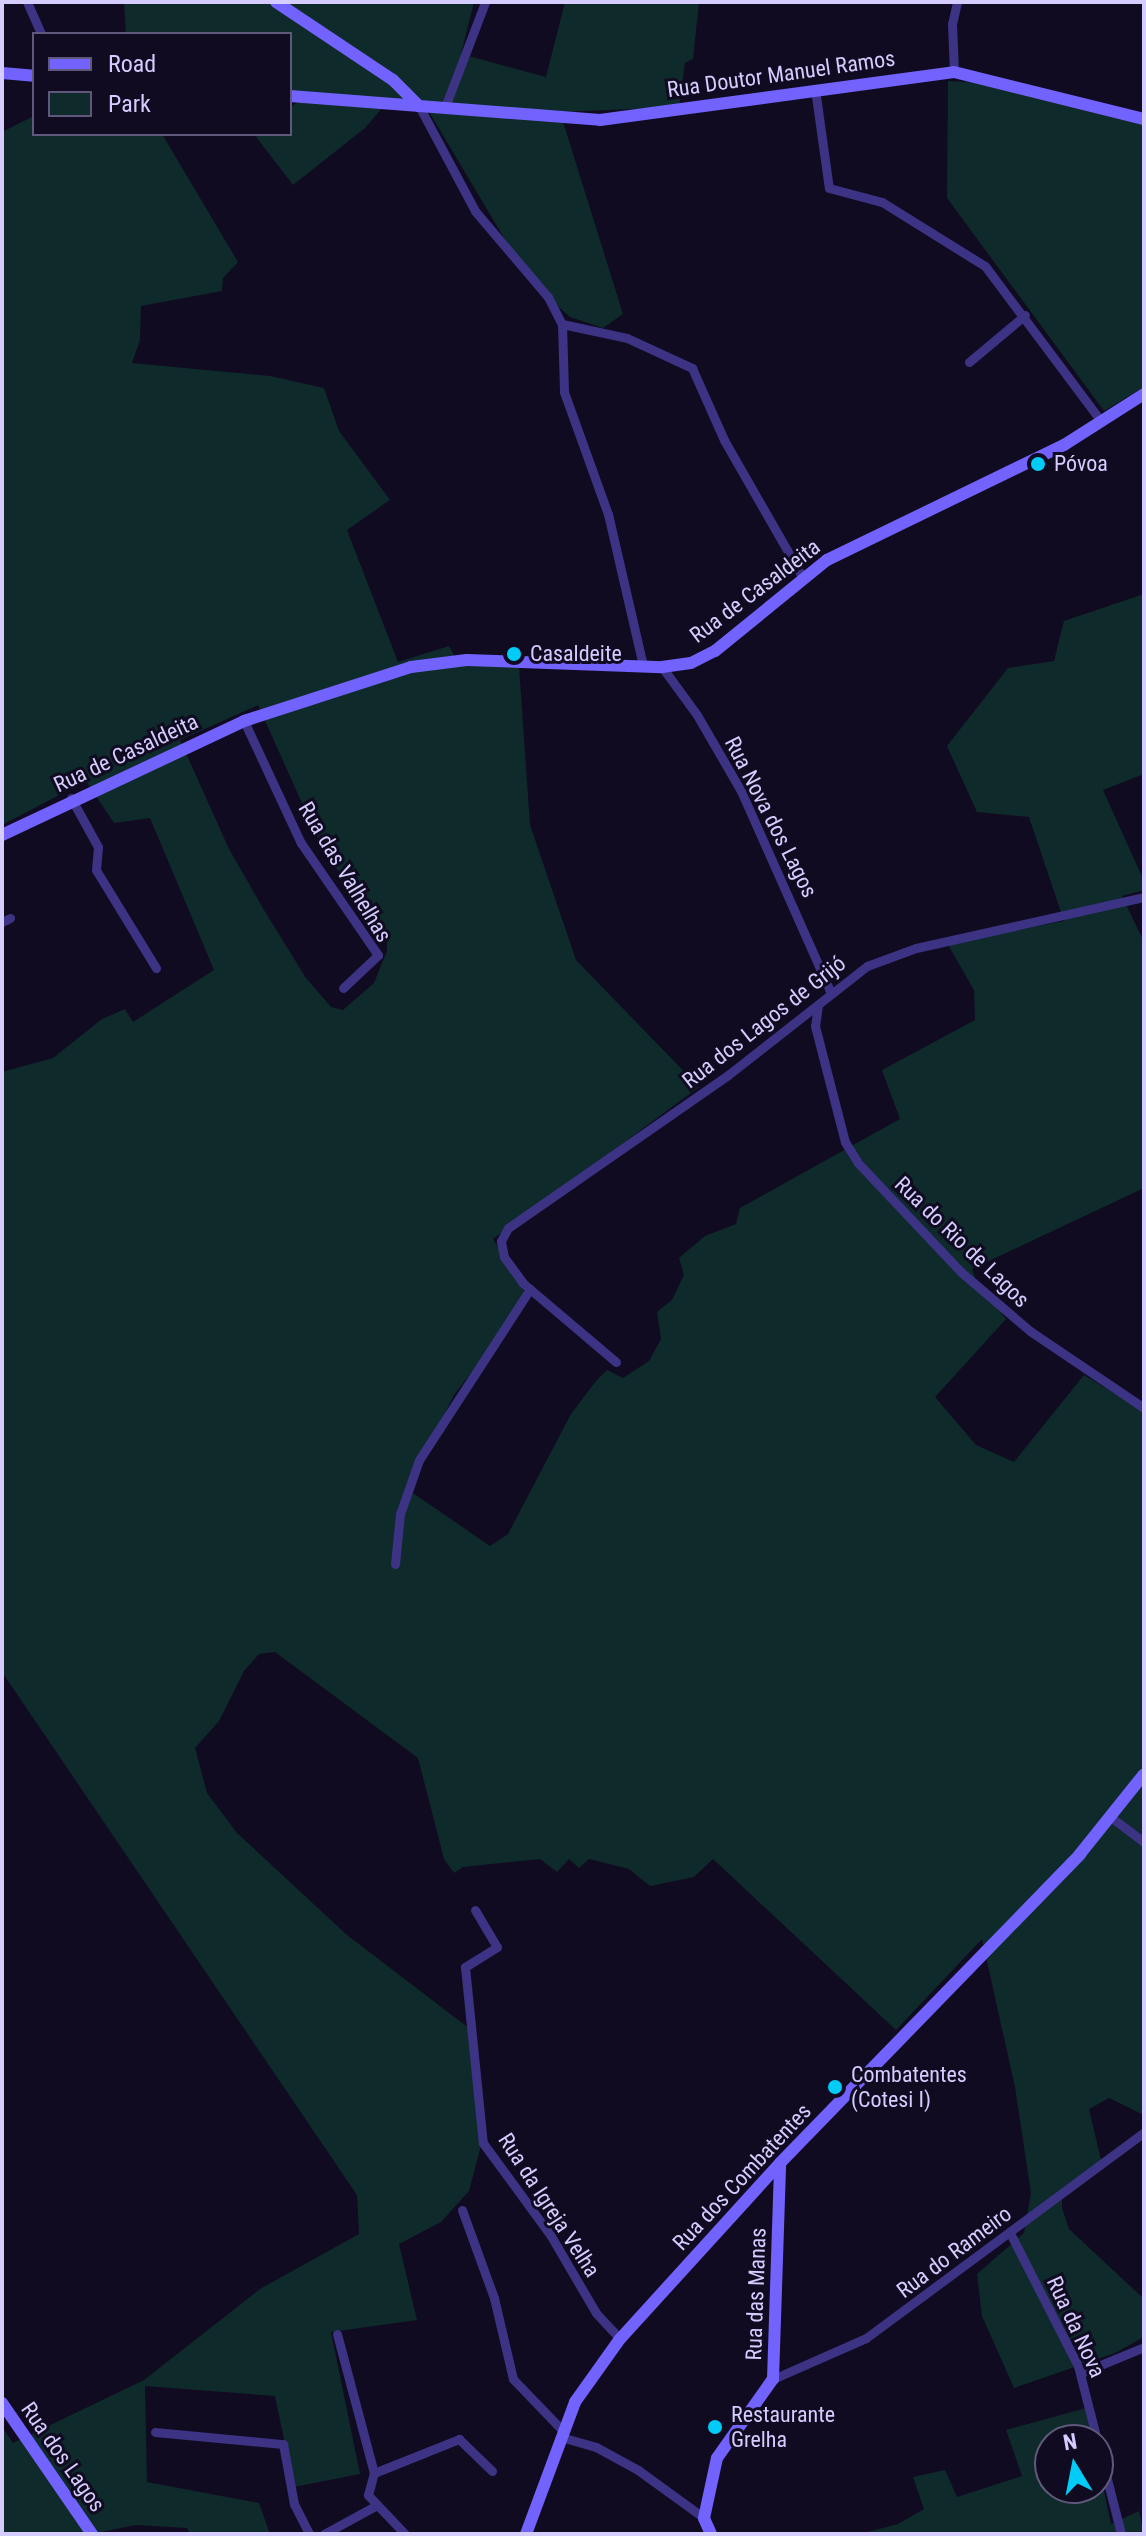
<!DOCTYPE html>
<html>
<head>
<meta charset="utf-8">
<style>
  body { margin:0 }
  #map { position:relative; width:1146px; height:2536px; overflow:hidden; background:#110b21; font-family:"Roboto Condensed",sans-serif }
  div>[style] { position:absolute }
  .green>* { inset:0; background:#0e2a2b }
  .street>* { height:9px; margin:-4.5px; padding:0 4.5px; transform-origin:4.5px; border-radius:4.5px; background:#3c3384 }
  .secondary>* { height:12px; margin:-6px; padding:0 6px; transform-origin:6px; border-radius:6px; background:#7263ff }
  .dots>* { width:22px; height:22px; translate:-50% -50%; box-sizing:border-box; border:4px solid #110b21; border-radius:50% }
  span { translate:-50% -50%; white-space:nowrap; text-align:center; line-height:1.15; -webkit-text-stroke:6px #110b21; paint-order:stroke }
  .street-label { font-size:22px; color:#d5ccff }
  .poi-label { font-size:22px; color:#d5ccff }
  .left { translate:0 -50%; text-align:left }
  .frame { position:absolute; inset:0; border:4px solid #d5ccff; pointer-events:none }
  .legend { position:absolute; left:32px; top:32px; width:260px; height:104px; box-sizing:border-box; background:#110b21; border:2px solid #5f587a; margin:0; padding:10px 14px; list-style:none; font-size:24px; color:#d5ccff }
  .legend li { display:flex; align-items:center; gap:16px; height:40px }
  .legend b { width:40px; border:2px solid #5f587a }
  .north { position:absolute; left:1034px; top:2424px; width:80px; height:80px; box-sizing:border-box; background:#110b21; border:2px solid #5f587a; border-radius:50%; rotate:350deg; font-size:22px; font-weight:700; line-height:32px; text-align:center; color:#d5ccff }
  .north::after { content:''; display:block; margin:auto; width:28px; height:36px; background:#00ccf7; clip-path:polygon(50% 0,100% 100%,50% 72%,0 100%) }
</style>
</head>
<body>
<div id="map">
  <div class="green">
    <i style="clip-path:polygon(124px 2px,474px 2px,461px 54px,546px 77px,565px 2px,699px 2px,693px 59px,685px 63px,679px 107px,560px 112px,623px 314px,603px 328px,570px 317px,553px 302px,513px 253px,422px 100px,390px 99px,365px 128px,293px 185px,254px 134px,290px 134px,290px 107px,312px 94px,290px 91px,290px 34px,126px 34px)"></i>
    <i style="clip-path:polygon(948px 81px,984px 83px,1144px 121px,1144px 387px,1104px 411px,947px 198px)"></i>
    <i style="clip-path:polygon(evenodd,34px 116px,34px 134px,162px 134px,238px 262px,223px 278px,222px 291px,141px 306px,140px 340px,132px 363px,270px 376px,324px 388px,339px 431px,390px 500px,347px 530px,398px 662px,449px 646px,460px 666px,519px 666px,530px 825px,576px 960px,699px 1087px,493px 1239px,524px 1291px,522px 1306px,454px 1395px,407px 1489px,490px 1546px,508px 1534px,571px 1414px,596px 1381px,607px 1370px,623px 1378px,649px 1361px,661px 1339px,657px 1312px,672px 1300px,684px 1275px,679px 1258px,705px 1236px,736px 1224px,740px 1208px,900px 1119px,882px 1070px,975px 1020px,974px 990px,947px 943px,1064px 921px,1029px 817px,977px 812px,947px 746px,1008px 668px,1054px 661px,1064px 621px,1144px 594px,1144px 774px,1103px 790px,1144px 881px,1144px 890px,1122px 896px,1144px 942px,1144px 1188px,972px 1269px,977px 1283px,1006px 1319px,935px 1397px,976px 1445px,1014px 1462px,1084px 1375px,1144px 1411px,1144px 2115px,1109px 2098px,1089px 2109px,1102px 2164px,1062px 2193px,1062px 2208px,1069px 2229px,1144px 2299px,1144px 2337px,1115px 2353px,1014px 2388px,982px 2316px,977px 2274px,1024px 2233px,1031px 2193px,1015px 2087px,982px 1939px,896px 2030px,713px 1859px,694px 1877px,650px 1886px,629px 1869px,589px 1859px,579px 1868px,569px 1859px,557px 1872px,540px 1859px,463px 1867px,454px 1873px,444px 1859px,418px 1758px,275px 1652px,259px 1654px,244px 1671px,219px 1721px,195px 1748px,207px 1793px,237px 1833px,347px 1935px,470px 2029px,484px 2134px,469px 2191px,441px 2222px,399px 2244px,417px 2320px,331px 2332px,360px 2474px,294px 2487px,275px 2396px,145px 2386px,147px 2482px,259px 2503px,270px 2534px,190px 2534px,187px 2528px,136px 2525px,91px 2534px,2px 2534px,2px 2427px,13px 2443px,144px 2380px,260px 2289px,359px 2234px,357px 2195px,2px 1672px,2px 1072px,53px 1058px,102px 1019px,125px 1009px,133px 1022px,214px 970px,150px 818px,114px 823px,86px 781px,2px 825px,2px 132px,34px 116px,258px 705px,324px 852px,387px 936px,387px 951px,374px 983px,343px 1010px,331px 1007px,306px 978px,264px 910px,229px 849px,180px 740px,258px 705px)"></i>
    <i style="clip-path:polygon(1086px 2408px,1093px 2440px,1050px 2440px,1050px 2488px,1098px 2488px,1098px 2463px,1111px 2524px,1139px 2511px,1144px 2534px,860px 2534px,898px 2524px,924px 2509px,913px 2477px,945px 2470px,957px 2497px,1022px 2476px,1006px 2430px)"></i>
  </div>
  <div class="street">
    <i style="left:27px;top:2px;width:35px;rotate:66deg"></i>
    <i style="left:954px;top:72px;width:48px;rotate:-92.4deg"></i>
    <i style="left:952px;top:24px;width:23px;rotate:-77deg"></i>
    <i style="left:815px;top:89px;width:100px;rotate:82deg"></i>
    <i style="left:829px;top:188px;width:55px;rotate:14.8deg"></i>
    <i style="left:882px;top:202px;width:121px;rotate:31.9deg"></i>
    <i style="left:985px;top:266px;width:194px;rotate:53.2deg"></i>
    <i style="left:419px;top:106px;width:119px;rotate:61.9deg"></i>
    <i style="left:475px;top:211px;width:113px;rotate:49.7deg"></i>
    <i style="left:548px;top:297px;width:30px;rotate:63deg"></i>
    <i style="left:562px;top:324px;width:68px;rotate:88.3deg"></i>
    <i style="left:564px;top:392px;width:130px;rotate:70.2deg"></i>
    <i style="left:608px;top:514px;width:156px;rotate:77deg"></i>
    <i style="left:445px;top:107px;width:112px;rotate:-69.1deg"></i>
    <i style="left:562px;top:324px;width:66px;rotate:12.2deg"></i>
    <i style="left:627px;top:338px;width:72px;rotate:24.8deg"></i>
    <i style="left:692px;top:368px;width:79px;rotate:66deg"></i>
    <i style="left:724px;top:440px;width:159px;rotate:60.2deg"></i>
    <i style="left:969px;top:362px;width:73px;rotate:-40deg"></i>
    <i style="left:662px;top:667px;width:59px;rotate:53.9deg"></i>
    <i style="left:697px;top:715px;width:88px;rotate:59.9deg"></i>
    <i style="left:741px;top:791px;width:221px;rotate:66deg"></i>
    <i style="left:244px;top:721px;width:135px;rotate:65deg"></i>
    <i style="left:301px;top:843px;width:136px;rotate:55.5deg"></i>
    <i style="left:378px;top:955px;width:48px;rotate:136.7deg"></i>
    <i style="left:71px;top:798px;width:56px;rotate:61.1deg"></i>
    <i style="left:98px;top:847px;width:23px;rotate:95deg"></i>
    <i style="left:96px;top:870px;width:115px;rotate:58.5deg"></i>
    <i style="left:2px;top:922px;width:9px;rotate:-27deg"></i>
    <i style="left:818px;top:1005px;width:21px;rotate:98deg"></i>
    <i style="left:815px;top:1026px;width:120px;rotate:75.5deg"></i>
    <i style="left:845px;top:1142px;width:25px;rotate:58deg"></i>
    <i style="left:858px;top:1163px;width:150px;rotate:46.6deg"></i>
    <i style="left:961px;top:1272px;width:91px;rotate:40.5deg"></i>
    <i style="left:1030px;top:1331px;width:138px;rotate:34deg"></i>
    <i style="left:616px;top:1362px;width:122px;rotate:-139.7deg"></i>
    <i style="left:523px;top:1283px;width:32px;rotate:-126deg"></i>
    <i style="left:504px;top:1257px;width:16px;rotate:-101deg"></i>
    <i style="left:501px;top:1241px;width:15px;rotate:-62deg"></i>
    <i style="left:508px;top:1228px;width:268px;rotate:-34.8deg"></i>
    <i style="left:728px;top:1075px;width:177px;rotate:-38.1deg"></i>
    <i style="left:867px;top:966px;width:52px;rotate:-20.2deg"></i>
    <i style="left:916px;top:948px;width:234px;rotate:-12.6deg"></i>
    <i style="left:395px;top:1564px;width:50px;rotate:-84.3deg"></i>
    <i style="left:400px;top:1514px;width:57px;rotate:-70.6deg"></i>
    <i style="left:419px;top:1460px;width:204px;rotate:-57deg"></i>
    <i style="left:1112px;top:1818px;width:40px;rotate:37deg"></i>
    <i style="left:475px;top:1910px;width:43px;rotate:59.3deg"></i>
    <i style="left:497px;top:1947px;width:38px;rotate:148deg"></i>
    <i style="left:465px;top:1967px;width:177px;rotate:84.2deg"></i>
    <i style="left:483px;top:2143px;width:115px;rotate:53.8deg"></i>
    <i style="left:551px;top:2236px;width:89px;rotate:59.7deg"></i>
    <i style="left:596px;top:2313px;width:35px;rotate:47deg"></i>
    <i style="left:462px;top:2210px;width:94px;rotate:70deg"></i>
    <i style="left:494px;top:2298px;width:83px;rotate:76.8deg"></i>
    <i style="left:513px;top:2379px;width:72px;rotate:46.1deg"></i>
    <i style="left:1010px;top:2233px;width:149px;rotate:62.9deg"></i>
    <i style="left:1078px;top:2366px;width:173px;rotate:75.6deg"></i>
    <i style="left:337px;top:2334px;width:144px;rotate:75.1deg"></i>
    <i style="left:1081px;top:2373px;width:68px;rotate:-22.4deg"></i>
    <i style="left:773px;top:2379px;width:102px;rotate:-23.8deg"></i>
    <i style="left:866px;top:2338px;width:346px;rotate:-36.5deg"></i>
    <i style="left:155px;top:2432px;width:129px;rotate:5.4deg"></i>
    <i style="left:283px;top:2444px;width:61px;rotate:79.6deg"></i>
    <i style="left:294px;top:2504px;width:34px;rotate:63deg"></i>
    <i style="left:561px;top:2437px;width:36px;rotate:16deg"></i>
    <i style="left:596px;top:2447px;width:48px;rotate:28.7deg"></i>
    <i style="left:638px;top:2470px;width:82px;rotate:36deg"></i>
    <i style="left:324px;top:2534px;width:60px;rotate:-28.7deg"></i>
    <i style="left:405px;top:2534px;width:54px;rotate:-133.5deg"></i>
    <i style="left:368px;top:2495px;width:23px;rotate:-75deg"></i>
    <i style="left:374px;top:2473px;width:92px;rotate:-21.8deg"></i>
    <i style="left:459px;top:2439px;width:46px;rotate:44.1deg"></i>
  </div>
  <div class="secondary">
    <i style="left:276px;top:2px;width:141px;rotate:33.7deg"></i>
    <i style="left:393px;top:80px;width:37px;rotate:45deg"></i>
    <i style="left:2px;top:73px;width:32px;rotate:5deg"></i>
    <i style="left:290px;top:96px;width:311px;rotate:4.4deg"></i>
    <i style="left:600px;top:120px;width:357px;rotate:-7.7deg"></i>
    <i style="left:954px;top:72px;width:196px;rotate:13.9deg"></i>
    <i style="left:2px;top:835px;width:268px;rotate:-25.2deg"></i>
    <i style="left:244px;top:721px;width:176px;rotate:-17.9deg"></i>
    <i style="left:411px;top:667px;width:56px;rotate:-7.1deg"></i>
    <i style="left:467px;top:660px;width:195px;rotate:2.1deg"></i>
    <i style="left:662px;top:667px;width:29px;rotate:-8deg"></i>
    <i style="left:691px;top:663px;width:27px;rotate:-27deg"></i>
    <i style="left:715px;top:651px;width:144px;rotate:-39.1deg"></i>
    <i style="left:827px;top:560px;width:263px;rotate:-25.9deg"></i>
    <i style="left:1064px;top:445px;width:95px;rotate:-32.5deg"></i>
    <i style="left:2px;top:2403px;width:159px;rotate:55.5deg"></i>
    <i style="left:526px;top:2534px;width:141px;rotate:-69.6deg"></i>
    <i style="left:575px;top:2402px;width:77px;rotate:-54.5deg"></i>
    <i style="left:620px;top:2339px;width:238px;rotate:-47.7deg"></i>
    <i style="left:780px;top:2163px;width:431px;rotate:-45.8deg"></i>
    <i style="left:1080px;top:1854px;width:102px;rotate:-51.3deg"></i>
    <i style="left:711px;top:2534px;width:17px;rotate:-114deg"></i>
    <i style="left:704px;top:2518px;width:61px;rotate:-77.8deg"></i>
    <i style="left:717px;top:2458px;width:97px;rotate:-54.7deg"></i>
    <i style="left:773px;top:2379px;width:216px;rotate:-88.1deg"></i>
  </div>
  <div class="dots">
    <i style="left:1038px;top:464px;background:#00ccf7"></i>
    <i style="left:514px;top:654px;background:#00ccf7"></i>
    <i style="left:835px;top:2087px;background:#00ccf7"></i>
    <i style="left:715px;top:2427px;background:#00ccf7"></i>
  </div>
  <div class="street-label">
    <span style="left:781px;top:74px;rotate:-8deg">Rua Doutor Manuel Ramos</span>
    <span style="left:755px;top:591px;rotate:-37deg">Rua de Casaldeita</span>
    <span style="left:126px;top:753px;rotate:-25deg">Rua de Casaldeita</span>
    <span style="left:771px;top:817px;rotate:63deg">Rua Nova dos Lagos</span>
    <span style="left:345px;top:872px;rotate:59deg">Rua das Valhelhas</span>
    <span style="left:764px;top:1022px;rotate:-38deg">Rua dos Lagos de Grijó</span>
    <span style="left:962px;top:1242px;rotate:44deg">Rua do Rio de Lagos</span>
    <span style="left:742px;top:2177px;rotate:-47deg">Rua dos Combatentes</span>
    <span style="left:549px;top:2205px;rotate:57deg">Rua da Igreja Velha</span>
    <span style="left:954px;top:2252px;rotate:-37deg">Rua do Rameiro</span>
    <span style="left:756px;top:2294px;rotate:-88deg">Rua das Manas</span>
    <span style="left:1076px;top:2327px;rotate:65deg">Rua da Nova</span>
    <span style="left:63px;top:2457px;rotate:55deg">Rua dos Lagos</span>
  </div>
  <div class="poi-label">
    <span class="left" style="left:1054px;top:464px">Póvoa</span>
    <span class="left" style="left:530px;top:654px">Casaldeite</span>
    <span class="left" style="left:851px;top:2087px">Combatentes<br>(Cotesi I)</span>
    <span class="left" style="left:731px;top:2427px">Restaurante<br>Grelha</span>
  </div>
  <div class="frame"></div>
  <ul class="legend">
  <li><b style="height:10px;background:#7263ff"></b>Road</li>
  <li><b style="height:22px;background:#0e2a2b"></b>Park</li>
  </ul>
  <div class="north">N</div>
</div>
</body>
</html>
